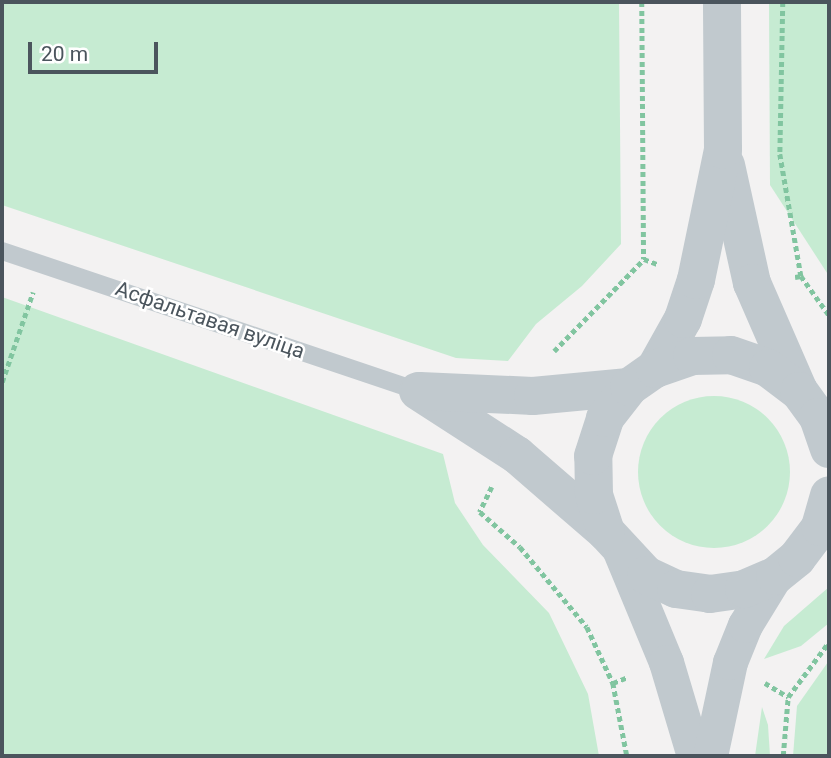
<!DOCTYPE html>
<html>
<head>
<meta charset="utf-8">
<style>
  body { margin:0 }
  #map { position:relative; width:831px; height:758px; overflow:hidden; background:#f3f2f2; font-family:Roboto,sans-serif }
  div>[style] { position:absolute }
  .green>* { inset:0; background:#c6ebd2 }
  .round { border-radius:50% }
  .path>* { height:4.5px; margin-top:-2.25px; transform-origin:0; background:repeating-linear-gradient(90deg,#81c5a0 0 5px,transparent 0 8.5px) }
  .service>* { height:18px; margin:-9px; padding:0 9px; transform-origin:9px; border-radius:9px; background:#c1c9ce }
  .minor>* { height:35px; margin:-17.5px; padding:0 17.5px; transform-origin:17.5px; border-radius:17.5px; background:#c1c9ce }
  .tertiary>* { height:38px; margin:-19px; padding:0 19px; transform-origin:19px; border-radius:19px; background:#c1c9ce }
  span { translate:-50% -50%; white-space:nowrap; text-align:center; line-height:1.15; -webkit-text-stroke:5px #fff; paint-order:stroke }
  .street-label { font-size:21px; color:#4b555d }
  .frame { position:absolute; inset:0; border:4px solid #4b555d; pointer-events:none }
  .scale { position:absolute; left:28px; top:42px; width:130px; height:32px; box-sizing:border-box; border:4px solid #4b555d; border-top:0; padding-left:9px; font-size:21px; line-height:24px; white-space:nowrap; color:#4b555d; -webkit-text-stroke:5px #fff; paint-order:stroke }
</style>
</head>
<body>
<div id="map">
  <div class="green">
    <i style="clip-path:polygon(2px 2px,619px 2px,621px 244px,582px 286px,536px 324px,508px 361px,456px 358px,2px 205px)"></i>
    <i style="clip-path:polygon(769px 2px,829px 2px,829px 276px,770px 185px)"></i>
    <i style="clip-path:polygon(2px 297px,443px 454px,455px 503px,483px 545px,549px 613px,588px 694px,599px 756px,2px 756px)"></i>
    <i class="round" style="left:638px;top:396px;width:152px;height:152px"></i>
    <i style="clip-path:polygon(829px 587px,829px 623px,801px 646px,764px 659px,784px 626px)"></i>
    <i style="clip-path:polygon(828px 662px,829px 756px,793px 756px,797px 706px)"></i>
    <i style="clip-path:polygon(762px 707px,768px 725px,770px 756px,755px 756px)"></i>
  </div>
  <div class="path">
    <i style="left:642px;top:2px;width:257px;rotate:89.6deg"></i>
    <i style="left:644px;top:259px;width:14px;rotate:21deg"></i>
    <i style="left:783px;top:2px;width:152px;rotate:91.1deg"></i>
    <i style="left:780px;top:154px;width:124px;rotate:80.2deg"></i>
    <i style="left:795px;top:277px;width:6px;rotate:-9deg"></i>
    <i style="left:801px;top:276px;width:48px;rotate:54.3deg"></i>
    <i style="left:554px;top:351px;width:129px;rotate:-45.6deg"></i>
    <i style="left:2px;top:382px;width:95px;rotate:-71deg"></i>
    <i style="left:492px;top:487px;width:28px;rotate:116deg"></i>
    <i style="left:480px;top:512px;width:53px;rotate:41.2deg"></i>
    <i style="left:520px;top:547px;width:104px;rotate:50.1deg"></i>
    <i style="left:587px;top:627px;width:62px;rotate:65.1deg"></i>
    <i style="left:613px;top:683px;width:74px;rotate:79.1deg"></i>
    <i style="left:825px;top:645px;width:7px;rotate:56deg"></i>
    <i style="left:613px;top:683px;width:16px;rotate:-22deg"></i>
    <i style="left:765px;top:683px;width:27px;rotate:31deg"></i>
    <i style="left:783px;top:756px;width:59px;rotate:-85.2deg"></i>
    <i style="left:788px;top:697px;width:69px;rotate:-53.3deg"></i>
  </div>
  <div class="service">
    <i style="left:2px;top:251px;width:439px;rotate:18.6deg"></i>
  </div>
  <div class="minor">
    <i style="left:620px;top:551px;width:120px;rotate:67.5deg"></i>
    <i style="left:666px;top:662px;width:98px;rotate:73.4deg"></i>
    <i style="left:710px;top:756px;width:96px;rotate:-78deg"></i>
    <i style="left:730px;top:662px;width:40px;rotate:-68deg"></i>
    <i style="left:745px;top:625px;width:57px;rotate:-58.5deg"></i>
  </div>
  <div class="tertiary">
    <i style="left:726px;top:165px;width:121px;rotate:77.6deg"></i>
    <i style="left:752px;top:283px;width:116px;rotate:66.5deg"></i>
    <i style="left:655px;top:369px;width:57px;rotate:-60.8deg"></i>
    <i style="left:683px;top:319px;width:41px;rotate:-71.6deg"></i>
    <i style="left:696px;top:280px;width:133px;rotate:-78.3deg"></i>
    <i style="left:723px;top:150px;width:148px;rotate:-90.4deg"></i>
    <i style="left:418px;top:391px;width:118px;rotate:32.9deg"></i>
    <i style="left:517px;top:455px;width:118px;rotate:40.9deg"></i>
    <i style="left:606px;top:532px;width:59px;rotate:47.1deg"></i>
    <i style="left:646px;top:575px;width:33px;rotate:25deg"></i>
    <i style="left:676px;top:589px;width:34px;rotate:8deg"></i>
    <i style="left:710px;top:594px;width:34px;rotate:-8deg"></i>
    <i style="left:744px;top:589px;width:34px;rotate:-23deg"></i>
    <i style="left:775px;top:576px;width:28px;rotate:-39deg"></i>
    <i style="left:797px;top:558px;width:39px;rotate:-53deg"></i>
    <i style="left:820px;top:527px;width:33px;rotate:-74deg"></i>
    <i style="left:420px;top:391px;width:113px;rotate:2.5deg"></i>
    <i style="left:533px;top:396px;width:96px;rotate:-5.4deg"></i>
    <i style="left:606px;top:532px;width:39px;rotate:-108deg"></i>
    <i style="left:594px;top:495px;width:39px;rotate:-91deg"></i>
    <i style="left:593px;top:456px;width:40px;rotate:-72deg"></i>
    <i style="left:605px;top:418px;width:39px;rotate:-52deg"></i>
    <i style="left:629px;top:387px;width:32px;rotate:-35deg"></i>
    <i style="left:655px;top:369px;width:39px;rotate:-19deg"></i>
    <i style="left:692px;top:356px;width:39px;rotate:-1deg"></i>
    <i style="left:731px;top:355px;width:39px;rotate:19deg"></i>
    <i style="left:768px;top:368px;width:39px;rotate:37deg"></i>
    <i style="left:799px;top:391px;width:32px;rotate:54deg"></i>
    <i style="left:818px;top:417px;width:34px;rotate:71deg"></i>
  </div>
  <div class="street-label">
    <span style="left:210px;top:320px;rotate:19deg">Асфальтавая вуліца</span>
  </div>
  <div class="frame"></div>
  <div class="scale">20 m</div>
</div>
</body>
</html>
